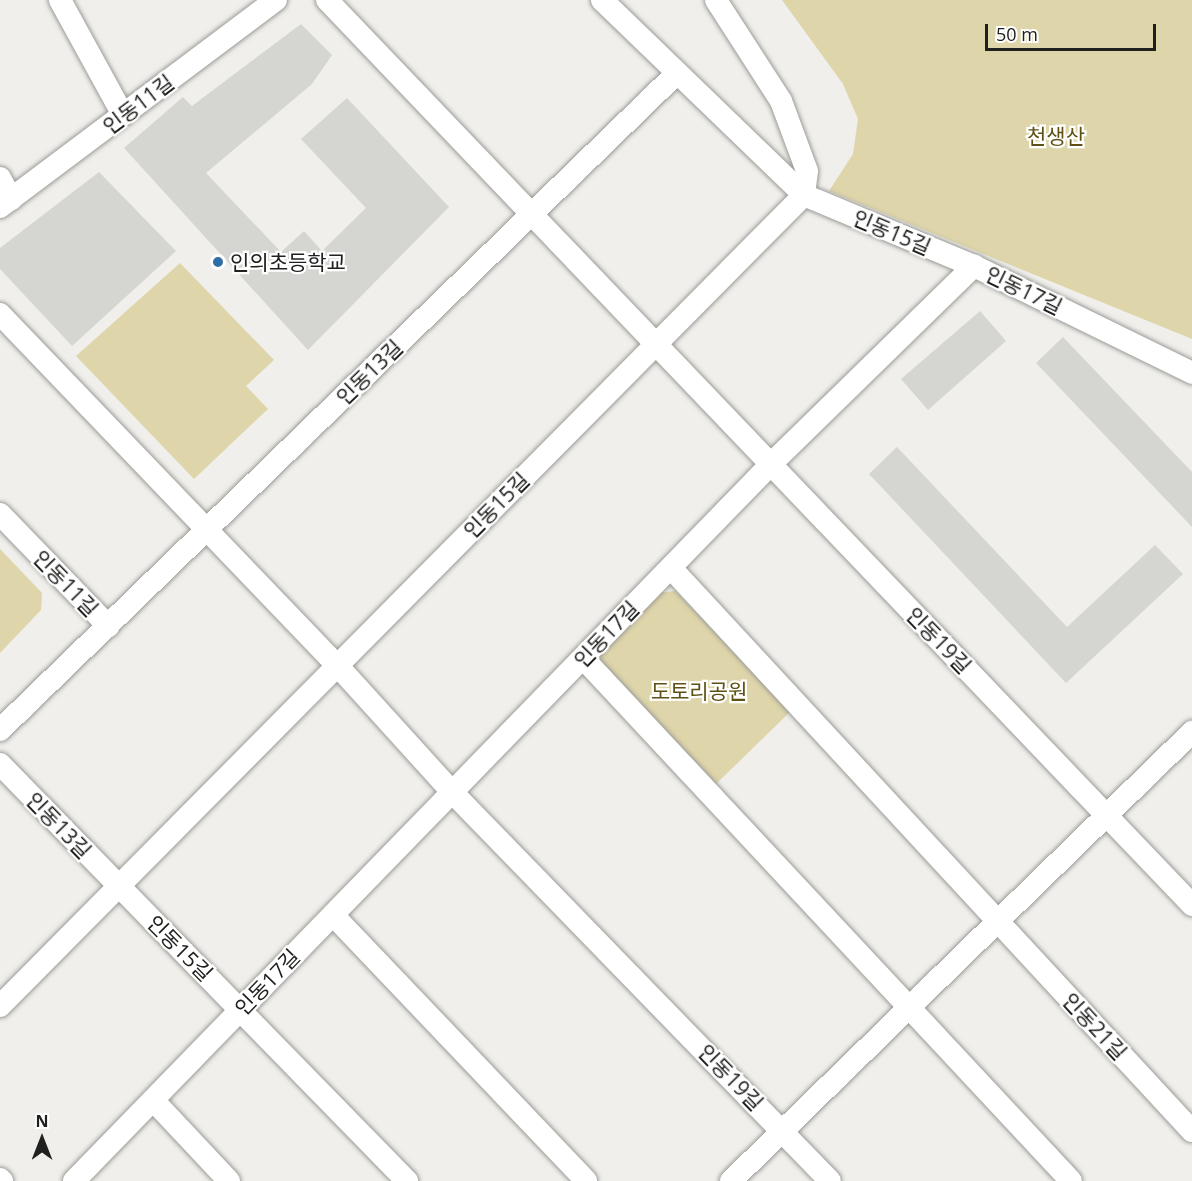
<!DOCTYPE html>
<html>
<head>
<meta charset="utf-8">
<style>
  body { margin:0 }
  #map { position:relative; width:1192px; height:1181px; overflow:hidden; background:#f0efeb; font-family:"Open Sans","Noto Sans KR",sans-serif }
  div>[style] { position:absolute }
  .green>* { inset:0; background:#ded5aa }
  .building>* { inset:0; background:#d5d5d1 }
  .roads { filter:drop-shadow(0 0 2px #9b9b97) drop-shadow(0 0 2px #9b9b97) }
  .minor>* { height:22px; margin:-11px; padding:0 11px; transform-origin:11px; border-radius:11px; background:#fff }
  .dots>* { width:16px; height:16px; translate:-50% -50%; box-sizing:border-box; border:3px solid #fff; border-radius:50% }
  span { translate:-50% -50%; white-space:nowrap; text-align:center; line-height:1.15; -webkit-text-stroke:4.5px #fff; paint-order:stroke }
  .street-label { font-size:21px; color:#20201e }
  .park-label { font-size:21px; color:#5e5113 }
  .poi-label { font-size:21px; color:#20201e }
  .left { translate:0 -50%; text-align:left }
  .north { position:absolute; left:12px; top:1109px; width:60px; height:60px; -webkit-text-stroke:4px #fff; paint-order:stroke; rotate:0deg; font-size:16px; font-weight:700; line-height:24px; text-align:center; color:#20201e }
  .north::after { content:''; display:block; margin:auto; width:21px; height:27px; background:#20201e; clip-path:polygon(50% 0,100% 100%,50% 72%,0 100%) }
  .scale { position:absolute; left:985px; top:24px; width:171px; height:27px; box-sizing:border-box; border:3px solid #20201e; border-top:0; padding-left:8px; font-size:18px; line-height:21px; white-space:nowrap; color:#20201e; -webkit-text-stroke:4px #fff; paint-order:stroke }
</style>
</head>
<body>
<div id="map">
  <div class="green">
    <i style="clip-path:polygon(782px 0,1192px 0,1192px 339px,829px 191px,853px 154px,858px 119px,843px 84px)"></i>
    <i style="clip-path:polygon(180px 263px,274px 360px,246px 386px,268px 409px,194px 479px,76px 356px)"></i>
    <i style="clip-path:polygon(0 549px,42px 593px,41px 610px,0 653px)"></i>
    <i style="clip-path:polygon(675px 591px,792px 710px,716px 784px,605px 672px,596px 651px,655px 593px)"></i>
  </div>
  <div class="building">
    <i style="clip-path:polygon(301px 24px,332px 55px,312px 84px,206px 173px,281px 252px,304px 231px,322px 251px,366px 208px,301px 139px,347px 98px,449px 207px,308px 350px,124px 148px,183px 97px,192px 106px)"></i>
    <i style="clip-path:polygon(99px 172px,176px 251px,72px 346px,0 269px,0 248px)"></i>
    <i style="clip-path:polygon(980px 311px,1006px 341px,928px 410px,901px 379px)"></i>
    <i style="clip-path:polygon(1063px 337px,1192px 472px,1192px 527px,1036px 363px)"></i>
    <i style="clip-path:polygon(897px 447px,1067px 627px,1155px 545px,1183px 574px,1066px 683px,869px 474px)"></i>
  </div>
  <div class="roads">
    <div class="minor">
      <i style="left:60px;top:0;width:131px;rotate:61.3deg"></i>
      <i style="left:327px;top:0;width:1252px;rotate:46.29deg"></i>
      <i style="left:602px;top:0;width:281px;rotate:44deg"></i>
      <i style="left:804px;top:195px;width:184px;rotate:22.7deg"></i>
      <i style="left:0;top:178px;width:24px;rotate:62deg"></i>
      <i style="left:0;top:207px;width:345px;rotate:-36.9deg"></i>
      <i style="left:0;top:314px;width:487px;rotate:46.2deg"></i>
      <i style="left:337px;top:665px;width:171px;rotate:47.8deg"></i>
      <i style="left:452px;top:792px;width:542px;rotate:45.82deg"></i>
      <i style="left:0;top:514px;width:156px;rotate:46deg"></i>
      <i style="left:671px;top:568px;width:767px;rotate:47.22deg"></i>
      <i style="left:583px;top:658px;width:715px;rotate:46.98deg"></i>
      <i style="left:0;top:730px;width:943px;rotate:-44.14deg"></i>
      <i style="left:0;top:764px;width:583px;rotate:45.7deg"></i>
      <i style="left:333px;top:915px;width:367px;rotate:46.4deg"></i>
      <i style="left:0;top:1006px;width:1142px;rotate:-45.25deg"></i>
      <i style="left:804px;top:195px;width:24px;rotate:-83deg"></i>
      <i style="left:807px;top:171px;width:75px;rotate:-110.4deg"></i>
      <i style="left:781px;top:101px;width:120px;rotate:-122.8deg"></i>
      <i style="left:153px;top:1100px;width:111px;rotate:46.8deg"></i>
      <i style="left:0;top:1179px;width:3px;rotate:45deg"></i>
      <i style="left:74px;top:1181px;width:1000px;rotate:-45.81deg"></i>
      <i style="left:771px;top:464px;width:284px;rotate:-44.3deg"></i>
      <i style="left:974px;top:266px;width:243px;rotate:26.1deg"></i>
      <i style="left:731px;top:1181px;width:644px;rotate:-44.24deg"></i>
    </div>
  </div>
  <div class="dots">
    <i style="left:218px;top:262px;background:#306fa6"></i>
  </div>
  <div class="street-label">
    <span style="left:138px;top:104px;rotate:-37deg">인동11길</span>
    <span style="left:892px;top:232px;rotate:23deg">인동15길</span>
    <span style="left:1024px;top:290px;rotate:26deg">인동17길</span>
    <span style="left:369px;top:372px;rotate:-44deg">인동13길</span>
    <span style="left:496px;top:505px;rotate:-45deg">인동15길</span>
    <span style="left:66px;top:583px;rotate:46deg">인동11길</span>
    <span style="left:606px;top:634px;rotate:-46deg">인동17길</span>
    <span style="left:939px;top:640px;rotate:46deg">인동19길</span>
    <span style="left:59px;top:825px;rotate:46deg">인동13길</span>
    <span style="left:180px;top:948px;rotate:45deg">인동15길</span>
    <span style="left:267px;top:982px;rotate:-46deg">인동17길</span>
    <span style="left:1095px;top:1026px;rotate:47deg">인동21길</span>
    <span style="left:731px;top:1077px;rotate:46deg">인동19길</span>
  </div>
  <div class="park-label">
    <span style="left:1056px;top:136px">천생산</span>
    <span style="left:699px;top:691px">도토리공원</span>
  </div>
  <div class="poi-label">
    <span class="left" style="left:230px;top:262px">인의초등학교</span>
  </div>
  <div class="north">N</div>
  <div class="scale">50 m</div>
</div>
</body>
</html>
